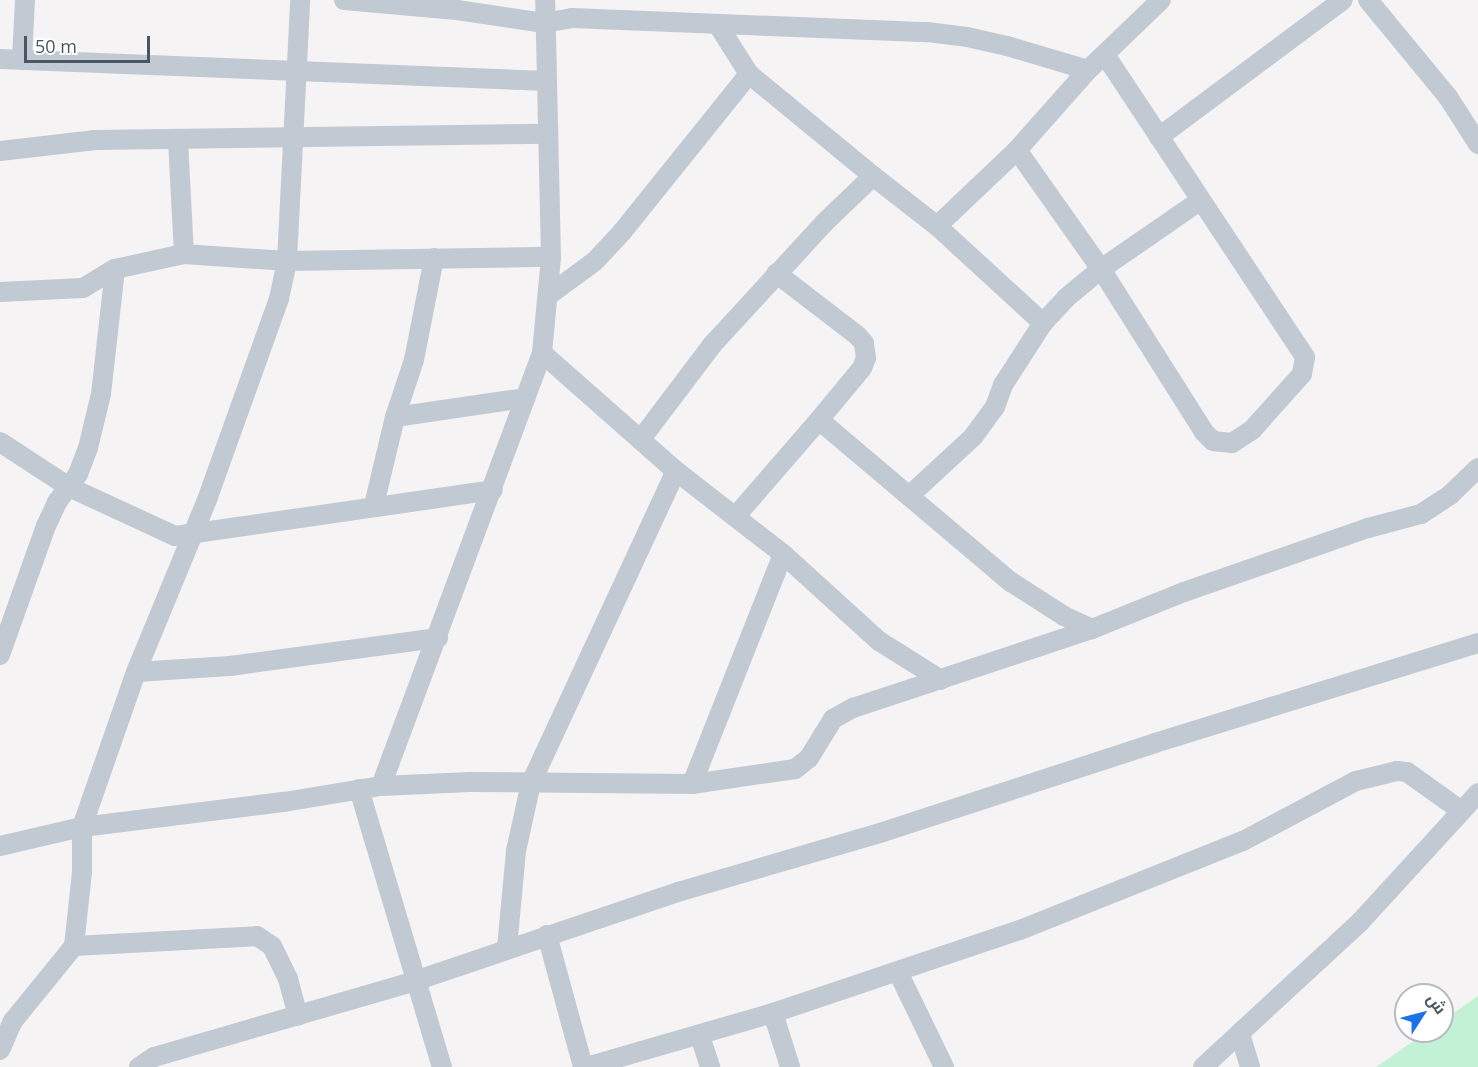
<!DOCTYPE html>
<html>
<head>
<meta charset="utf-8">
<style>
  body { margin:0 }
  #map { position:relative; width:1478px; height:1067px; overflow:hidden; background:#f5f3f3; font-family:"Open Sans",Cairo,sans-serif }
  div>[style] { position:absolute }
  .green>* { inset:0; background:#c3f1d5 }
  .minor>* { height:20px; margin:-10px; padding:0 10px; transform-origin:10px; border-radius:10px; background:#c1cad2 }
  span { translate:-50% -50%; white-space:nowrap; text-align:center; line-height:1.15; -webkit-text-stroke:5px #fff; paint-order:stroke }
  .north { position:absolute; left:1394px; top:983px; width:60px; height:60px; box-sizing:border-box; background:#fff; border:2px solid #b7bbc0; border-radius:50%; rotate:54deg; font-size:16px; font-weight:700; line-height:24px; text-align:center; color:#4a5661 }
  .north::after { content:''; display:block; margin:auto; width:21px; height:27px; background:#1a73e8; clip-path:polygon(50% 0,100% 100%,50% 72%,0 100%) }
  .scale { position:absolute; left:24px; top:36px; width:126px; height:27px; box-sizing:border-box; border:3px solid #4a5661; border-top:0; padding-left:8px; font-size:18px; line-height:21px; white-space:nowrap; color:#4a5661; -webkit-text-stroke:4px #fff; paint-order:stroke }
</style>
</head>
<body>
<div id="map">
  <div class="green">
    <i style="clip-path:polygon(1478px 996px,1478px 1067px,1376px 1067px,1428px 1031px,1442px 1031px,1442px 1021px)"></i>
  </div>
  <div class="minor">
    <i style="left:344px;top:0;width:113px;rotate:5.1deg"></i>
    <i style="left:457px;top:10px;width:88px;rotate:8.5deg"></i>
    <i style="left:544px;top:23px;width:28px;rotate:-10deg"></i>
    <i style="left:572px;top:18px;width:355px;rotate:2.3deg"></i>
    <i style="left:927px;top:32px;width:40px;rotate:7.1deg"></i>
    <i style="left:967px;top:37px;width:41px;rotate:12.7deg"></i>
    <i style="left:1007px;top:46px;width:84px;rotate:16.5deg"></i>
    <i style="left:1088px;top:70px;width:101px;rotate:-43.8deg"></i>
    <i style="left:1368px;top:0;width:126px;rotate:50.5deg"></i>
    <i style="left:1448px;top:97px;width:56px;rotate:57.4deg"></i>
    <i style="left:0;top:59px;width:547px;rotate:2.3deg"></i>
    <i style="left:22px;top:59px;width:59px;rotate:-87.1deg"></i>
    <i style="left:749px;top:74px;width:161px;rotate:39.4deg"></i>
    <i style="left:1159px;top:137px;width:229px;rotate:-36.7deg"></i>
    <i style="left:178px;top:140px;width:114px;rotate:87deg"></i>
    <i style="left:1017px;top:150px;width:146px;rotate:54.8deg"></i>
    <i style="left:1101px;top:269px;width:193px;rotate:57.7deg"></i>
    <i style="left:1204px;top:432px;width:13px;rotate:45deg"></i>
    <i style="left:1213px;top:441px;width:19px;rotate:6deg"></i>
    <i style="left:1232px;top:443px;width:24px;rotate:-33deg"></i>
    <i style="left:1252px;top:430px;width:75px;rotate:-48.2deg"></i>
    <i style="left:1302px;top:374px;width:17px;rotate:-80deg"></i>
    <i style="left:1305px;top:357px;width:362px;rotate:-123.5deg"></i>
    <i style="left:0;top:151px;width:96px;rotate:-6.6deg"></i>
    <i style="left:95px;top:140px;width:451px;rotate:-0.8deg"></i>
    <i style="left:937px;top:226px;width:144px;rotate:42.5deg"></i>
    <i style="left:0;top:292px;width:83px;rotate:-2.8deg"></i>
    <i style="left:83px;top:288px;width:37px;rotate:-31deg"></i>
    <i style="left:115px;top:269px;width:71px;rotate:-12.3deg"></i>
    <i style="left:184px;top:254px;width:103px;rotate:3.9deg"></i>
    <i style="left:287px;top:261px;width:264px;rotate:-0.9deg"></i>
    <i style="left:549px;top:295px;width:57px;rotate:-36.5deg"></i>
    <i style="left:595px;top:261px;width:40px;rotate:-47deg"></i>
    <i style="left:622px;top:232px;width:203px;rotate:-51.2deg"></i>
    <i style="left:749px;top:74px;width:58px;rotate:-122.3deg"></i>
    <i style="left:542px;top:353px;width:179px;rotate:41.4deg"></i>
    <i style="left:676px;top:471px;width:135px;rotate:37.8deg"></i>
    <i style="left:783px;top:554px;width:130px;rotate:42.2deg"></i>
    <i style="left:879px;top:641px;width:73px;rotate:32.2deg"></i>
    <i style="left:395px;top:417px;width:132px;rotate:-8.3deg"></i>
    <i style="left:819px;top:420px;width:251px;rotate:40.2deg"></i>
    <i style="left:1011px;top:582px;width:63px;rotate:32.7deg"></i>
    <i style="left:1064px;top:616px;width:31px;rotate:25deg"></i>
    <i style="left:641px;top:439px;width:118px;rotate:-52.9deg"></i>
    <i style="left:712px;top:345px;width:166px;rotate:-47.4deg"></i>
    <i style="left:824px;top:223px;width:68px;rotate:-43.8deg"></i>
    <i style="left:873px;top:176px;width:81px;rotate:38deg"></i>
    <i style="left:937px;top:226px;width:110px;rotate:-43.5deg"></i>
    <i style="left:1017px;top:150px;width:107px;rotate:-48.4deg"></i>
    <i style="left:0;top:442px;width:82px;rotate:33.1deg"></i>
    <i style="left:69px;top:487px;width:117px;rotate:24.8deg"></i>
    <i style="left:175px;top:536px;width:321px;rotate:-8.2deg"></i>
    <i style="left:909px;top:496px;width:87px;rotate:-42.7deg"></i>
    <i style="left:973px;top:437px;width:37px;rotate:-54deg"></i>
    <i style="left:995px;top:407px;width:23px;rotate:-70deg"></i>
    <i style="left:1003px;top:385px;width:74px;rotate:-57.2deg"></i>
    <i style="left:1043px;top:323px;width:34px;rotate:-47deg"></i>
    <i style="left:1066px;top:298px;width:45px;rotate:-39.6deg"></i>
    <i style="left:1101px;top:269px;width:121px;rotate:-34.6deg"></i>
    <i style="left:374px;top:505px;width:90px;rotate:-76.6deg"></i>
    <i style="left:395px;top:417px;width:60px;rotate:-71.6deg"></i>
    <i style="left:414px;top:360px;width:104px;rotate:-78.9deg"></i>
    <i style="left:735px;top:517px;width:128px;rotate:-49.1deg"></i>
    <i style="left:819px;top:420px;width:67px;rotate:-50.4deg"></i>
    <i style="left:862px;top:368px;width:11px;rotate:-68deg"></i>
    <i style="left:866px;top:358px;width:15px;rotate:-98deg"></i>
    <i style="left:864px;top:343px;width:9px;rotate:-131deg"></i>
    <i style="left:858px;top:336px;width:103px;rotate:-142.5deg"></i>
    <i style="left:0;top:655px;width:137px;rotate:-70.4deg"></i>
    <i style="left:46px;top:526px;width:26px;rotate:-65deg"></i>
    <i style="left:57px;top:502px;width:35px;rotate:-53deg"></i>
    <i style="left:78px;top:474px;width:28px;rotate:-69deg"></i>
    <i style="left:88px;top:448px;width:56px;rotate:-76.5deg"></i>
    <i style="left:101px;top:394px;width:126px;rotate:-83.6deg"></i>
    <i style="left:136px;top:672px;width:94px;rotate:-3.7deg"></i>
    <i style="left:230px;top:666px;width:210px;rotate:-7.7deg"></i>
    <i style="left:692px;top:784px;width:247px;rotate:-68.4deg"></i>
    <i style="left:381px;top:786px;width:462px;rotate:-69.6deg"></i>
    <i style="left:542px;top:353px;width:96px;rotate:-84.6deg"></i>
    <i style="left:551px;top:257px;width:257px;rotate:-91.3deg"></i>
    <i style="left:359px;top:789px;width:290px;rotate:73.4deg"></i>
    <i style="left:0;top:846px;width:84px;rotate:-13deg"></i>
    <i style="left:82px;top:827px;width:204px;rotate:-7.1deg"></i>
    <i style="left:284px;top:802px;width:98px;rotate:-9.4deg"></i>
    <i style="left:381px;top:786px;width:89px;rotate:-2.6deg"></i>
    <i style="left:470px;top:782px;width:222px;rotate:0.5deg"></i>
    <i style="left:692px;top:784px;width:104px;rotate:-8.3deg"></i>
    <i style="left:795px;top:769px;width:18px;rotate:-38deg"></i>
    <i style="left:809px;top:758px;width:46px;rotate:-58.4deg"></i>
    <i style="left:833px;top:719px;width:23px;rotate:-29deg"></i>
    <i style="left:853px;top:708px;width:252px;rotate:-18.3deg"></i>
    <i style="left:1092px;top:629px;width:99px;rotate:-21.9deg"></i>
    <i style="left:1184px;top:592px;width:195px;rotate:-19.2deg"></i>
    <i style="left:1368px;top:528px;width:55px;rotate:-14.8deg"></i>
    <i style="left:1421px;top:514px;width:35px;rotate:-33deg"></i>
    <i style="left:1450px;top:495px;width:39px;rotate:-44deg"></i>
    <i style="left:547px;top:935px;width:137px;rotate:74.7deg"></i>
    <i style="left:74px;top:946px;width:183px;rotate:-3.1deg"></i>
    <i style="left:257px;top:936px;width:18px;rotate:34deg"></i>
    <i style="left:272px;top:946px;width:37px;rotate:64deg"></i>
    <i style="left:288px;top:979px;width:38px;rotate:75deg"></i>
    <i style="left:507px;top:948px;width:97px;rotate:-84.7deg"></i>
    <i style="left:516px;top:851px;width:70px;rotate:-77.6deg"></i>
    <i style="left:531px;top:783px;width:344px;rotate:-65.1deg"></i>
    <i style="left:898px;top:972px;width:106px;rotate:64.2deg"></i>
    <i style="left:773px;top:1013px;width:57px;rotate:72.5deg"></i>
    <i style="left:1240px;top:1034px;width:34px;rotate:73deg"></i>
    <i style="left:700px;top:1036px;width:33px;rotate:72deg"></i>
    <i style="left:0;top:1050px;width:32px;rotate:-66deg"></i>
    <i style="left:13px;top:1021px;width:97px;rotate:-50.9deg"></i>
    <i style="left:74px;top:946px;width:74px;rotate:-83.8deg"></i>
    <i style="left:82px;top:872px;width:45px;rotate:-90deg"></i>
    <i style="left:82px;top:827px;width:164px;rotate:-70.8deg"></i>
    <i style="left:136px;top:672px;width:189px;rotate:-67.6deg"></i>
    <i style="left:208px;top:497px;width:210px;rotate:-70.3deg"></i>
    <i style="left:279px;top:299px;width:39px;rotate:-78deg"></i>
    <i style="left:287px;top:261px;width:261px;rotate:-87.1deg"></i>
    <i style="left:139px;top:1067px;width:18px;rotate:-34deg"></i>
    <i style="left:154px;top:1057px;width:272px;rotate:-16.2deg"></i>
    <i style="left:415px;top:981px;width:278px;rotate:-18.7deg"></i>
    <i style="left:678px;top:892px;width:210px;rotate:-16.3deg"></i>
    <i style="left:880px;top:833px;width:289px;rotate:-18.1deg"></i>
    <i style="left:1155px;top:743px;width:338px;rotate:-17.2deg"></i>
    <i style="left:586px;top:1067px;width:195px;rotate:-16.1deg"></i>
    <i style="left:773px;top:1013px;width:261px;rotate:-18.6deg"></i>
    <i style="left:1020px;top:930px;width:240px;rotate:-21.8deg"></i>
    <i style="left:1243px;top:841px;width:128px;rotate:-28deg"></i>
    <i style="left:1356px;top:781px;width:42px;rotate:-13.7deg"></i>
    <i style="left:1397px;top:771px;width:10px;rotate:6deg"></i>
    <i style="left:1407px;top:772px;width:65px;rotate:35.6deg"></i>
    <i style="left:1203px;top:1067px;width:214px;rotate:-42.7deg"></i>
    <i style="left:1360px;top:922px;width:175px;rotate:-47.5deg"></i>
  </div>
  <div class="north">ش</div>
  <div class="scale">50 m</div>
</div>
</body>
</html>
